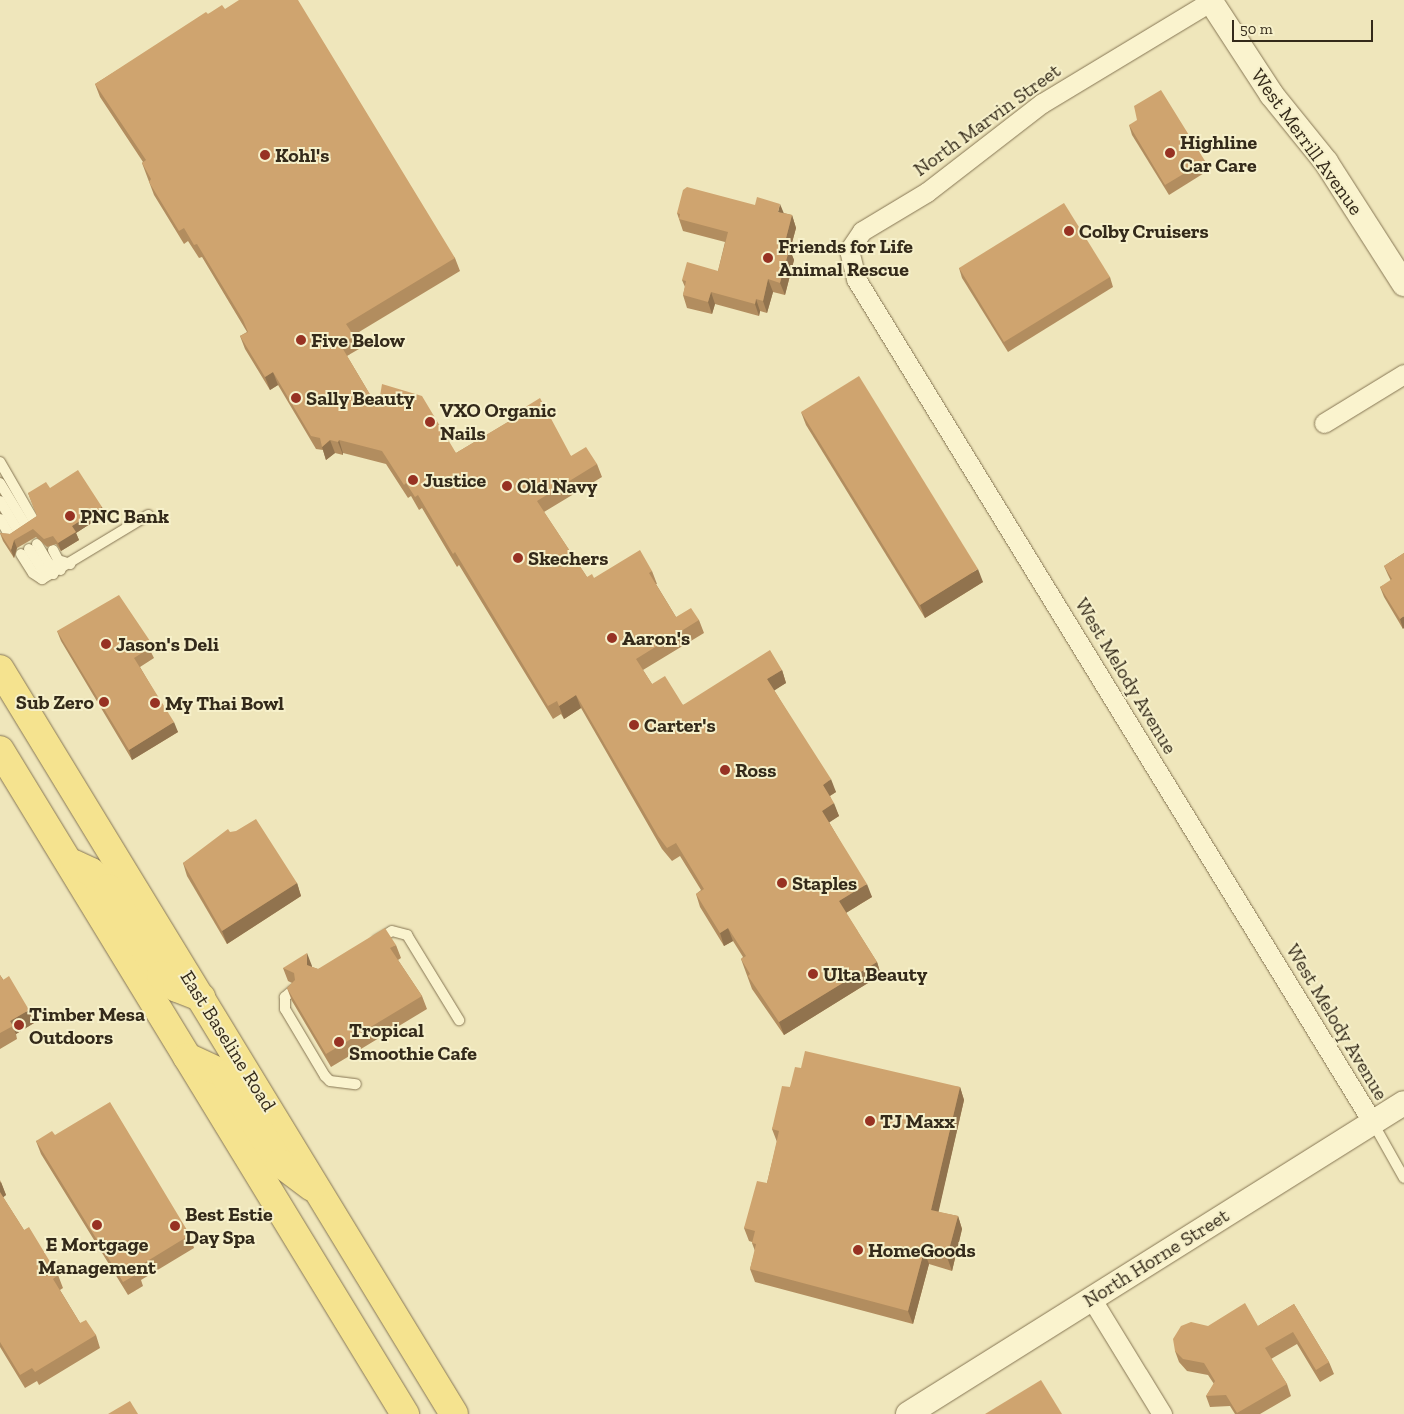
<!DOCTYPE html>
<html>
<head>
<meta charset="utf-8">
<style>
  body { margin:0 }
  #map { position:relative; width:1404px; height:1414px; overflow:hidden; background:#efe6bb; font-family:"Zilla Slab",serif }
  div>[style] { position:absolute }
  .roads { filter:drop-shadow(0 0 1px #867654) drop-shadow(0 0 1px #867654) }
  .service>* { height:10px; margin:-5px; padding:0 5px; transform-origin:5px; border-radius:5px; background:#faf3ce }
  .minor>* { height:19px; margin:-9.5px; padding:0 9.5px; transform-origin:9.5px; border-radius:9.5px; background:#faf3ce }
  .tertiary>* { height:24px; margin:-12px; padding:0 12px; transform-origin:12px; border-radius:12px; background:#faf3ce }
  .primary>* { height:28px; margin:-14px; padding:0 14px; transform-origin:14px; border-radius:14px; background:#f5e38f }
  .wall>* { inset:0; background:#b28d5f }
  .shaded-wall>* { inset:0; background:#91734e }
  .building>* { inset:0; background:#cfa46f }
  .dots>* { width:14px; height:14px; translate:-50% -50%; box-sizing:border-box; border:2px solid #f6f0ca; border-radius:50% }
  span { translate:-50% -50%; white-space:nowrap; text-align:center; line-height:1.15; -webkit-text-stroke:4px #f6f0ca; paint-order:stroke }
  .street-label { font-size:20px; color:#342a1a }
  .poi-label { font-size:20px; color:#342a1a; font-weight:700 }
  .left { translate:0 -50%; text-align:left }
  .right { translate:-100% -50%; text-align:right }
  .scale { position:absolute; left:1232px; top:20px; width:141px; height:22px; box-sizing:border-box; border:2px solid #342a1a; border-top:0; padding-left:6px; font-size:15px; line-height:18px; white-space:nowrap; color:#342a1a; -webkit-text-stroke:4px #f6f0ca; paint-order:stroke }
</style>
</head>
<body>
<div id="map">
  <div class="roads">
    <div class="service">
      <i style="left:0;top:462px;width:68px;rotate:60deg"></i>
      <i style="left:0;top:483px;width:50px;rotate:58.8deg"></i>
      <i style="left:0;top:501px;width:35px;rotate:59deg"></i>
      <i style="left:0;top:519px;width:20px;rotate:60deg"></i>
      <i style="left:37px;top:544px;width:23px;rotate:59deg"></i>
      <i style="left:49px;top:564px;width:13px;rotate:27deg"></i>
      <i style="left:29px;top:549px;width:25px;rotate:58deg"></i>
      <i style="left:42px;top:570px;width:12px;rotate:20deg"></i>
      <i style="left:53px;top:550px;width:11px;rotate:63deg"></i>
      <i style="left:58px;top:560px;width:13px;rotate:18deg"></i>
      <i style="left:21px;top:554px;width:22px;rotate:58deg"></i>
      <i style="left:33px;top:573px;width:11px;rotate:34deg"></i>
      <i style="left:42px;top:579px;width:124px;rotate:-31.1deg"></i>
      <i style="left:377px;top:940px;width:17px;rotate:-31deg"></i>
      <i style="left:392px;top:931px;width:16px;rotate:15deg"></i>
      <i style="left:407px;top:935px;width:100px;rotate:58.5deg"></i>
      <i style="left:293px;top:990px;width:11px;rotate:139deg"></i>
      <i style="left:285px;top:997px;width:12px;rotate:90deg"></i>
      <i style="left:285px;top:1009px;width:78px;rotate:59.2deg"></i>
      <i style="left:325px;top:1076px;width:7px;rotate:45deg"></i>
      <i style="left:330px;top:1081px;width:26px;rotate:7deg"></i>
      <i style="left:1373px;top:1123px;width:63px;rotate:60.6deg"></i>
    </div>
    <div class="minor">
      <i style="left:1213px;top:0;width:200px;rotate:148.9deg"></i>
      <i style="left:1042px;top:103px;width:145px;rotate:142.3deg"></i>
      <i style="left:927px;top:192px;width:76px;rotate:149deg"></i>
      <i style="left:862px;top:231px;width:23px;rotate:124deg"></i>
      <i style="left:849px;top:250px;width:30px;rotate:76deg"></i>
      <i style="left:856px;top:279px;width:990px;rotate:58.51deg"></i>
      <i style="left:1324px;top:423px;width:94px;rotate:-31.5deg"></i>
      <i style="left:1091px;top:1298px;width:136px;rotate:58.5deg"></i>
    </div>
    <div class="tertiary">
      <i style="left:1210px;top:0;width:113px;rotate:56.9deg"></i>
      <i style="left:1272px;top:95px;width:86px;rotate:51.1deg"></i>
      <i style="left:1326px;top:162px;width:145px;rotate:57.4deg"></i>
      <i style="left:908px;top:1414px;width:585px;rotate:-32.09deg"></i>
    </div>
    <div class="primary">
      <i style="left:0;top:669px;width:872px;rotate:58.64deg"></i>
      <i style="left:0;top:750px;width:778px;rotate:58.62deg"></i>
      <i style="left:74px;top:864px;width:19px;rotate:25deg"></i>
      <i style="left:91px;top:872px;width:23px;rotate:43deg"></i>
      <i style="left:108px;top:888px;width:102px;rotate:58.7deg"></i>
      <i style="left:161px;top:975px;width:21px;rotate:39deg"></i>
      <i style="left:177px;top:988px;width:26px;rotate:21deg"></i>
      <i style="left:187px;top:1057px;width:41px;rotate:24.7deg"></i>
      <i style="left:224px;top:1074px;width:105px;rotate:57.8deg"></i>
      <i style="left:280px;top:1163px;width:40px;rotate:37deg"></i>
    </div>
  </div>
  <div class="wall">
    <i style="clip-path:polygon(225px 9px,455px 258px,460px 271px,354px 335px,359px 349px,347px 356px,378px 408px,456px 453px,515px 418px,514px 414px,571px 456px,597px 464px,602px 477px,544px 512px,587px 577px,594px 578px,652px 571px,657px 584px,656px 584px,676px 617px,699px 620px,704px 633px,643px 670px,652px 684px,683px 705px,782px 670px,786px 683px,774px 690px,836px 792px,830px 796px,839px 816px,829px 822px,872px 897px,846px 913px,877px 962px,881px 975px,784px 1035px,752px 989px,741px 959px,743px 957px,733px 941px,724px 946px,700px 907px,696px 894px,701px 890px,680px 856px,672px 861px,662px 849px,581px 708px,564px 719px,561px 714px,553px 719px,459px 565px,457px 567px,422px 508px,419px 510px,411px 496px,408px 498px,386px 464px,343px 453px,343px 455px,335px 453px,326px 460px,323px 450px,316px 449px,278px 385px,270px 390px,245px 349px,240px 336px,247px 332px,202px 257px,199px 258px,188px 241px,184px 244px,154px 195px,142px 163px,143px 162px,100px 97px,95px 84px,208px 14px)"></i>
    <i style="clip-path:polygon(1129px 125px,1205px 161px,1209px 170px,1169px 195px,1132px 135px)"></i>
    <i style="clip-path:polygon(677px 213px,784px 213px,792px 215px,796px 228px,790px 250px,794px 260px,785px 295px,773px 292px,767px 313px,760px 311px,759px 316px,715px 304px,712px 314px,687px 308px,683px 295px,685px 287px,682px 280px,718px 271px,725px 242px,683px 231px)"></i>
    <i style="clip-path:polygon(959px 268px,1110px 277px,1113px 287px,1008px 352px,962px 278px)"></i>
    <i style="clip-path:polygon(801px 412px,983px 582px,925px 618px,806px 425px)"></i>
    <i style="clip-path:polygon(50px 488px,102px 507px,104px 515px,76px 533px,79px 540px,61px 551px,56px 544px,47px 547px,36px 537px,17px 548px,14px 558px,3px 541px,0 533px,10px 534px,37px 516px,28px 493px)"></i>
    <i style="clip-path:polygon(1404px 553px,1403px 629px,1384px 597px,1380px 587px,1391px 581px,1388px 575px,1384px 566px)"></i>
    <i style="clip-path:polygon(57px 631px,150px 641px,154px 651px,151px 652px,154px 658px,140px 667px,178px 732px,132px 760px,61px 641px)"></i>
    <i style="clip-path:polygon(230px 832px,297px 883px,301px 896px,227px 944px,187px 876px,183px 863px)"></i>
    <i style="clip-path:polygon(396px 945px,401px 958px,398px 960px,422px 996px,427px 1009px,331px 1067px,292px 1001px,287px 988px,292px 983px,288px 981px,283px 968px,312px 966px,312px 967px,318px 969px)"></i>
    <i style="clip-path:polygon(0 975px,34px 1023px,16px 1034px,17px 1039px,0 1049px)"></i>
    <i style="clip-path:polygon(801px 1068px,960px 1087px,964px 1100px,938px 1212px,958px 1216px,962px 1229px,952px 1271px,929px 1264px,913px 1324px,755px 1282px,750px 1269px,755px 1251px,752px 1243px,752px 1242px,749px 1241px,744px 1228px,767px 1183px,777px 1142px,772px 1129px,790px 1087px)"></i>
    <i style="clip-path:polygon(55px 1135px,190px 1235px,194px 1248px,141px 1280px,143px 1286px,128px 1295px,41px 1154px,36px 1141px)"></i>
    <i style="clip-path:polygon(0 1180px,6px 1195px,3px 1197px,24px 1230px,58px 1275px,63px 1288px,60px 1290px,80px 1323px,96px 1335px,100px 1348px,39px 1385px,37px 1381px,25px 1388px,0 1347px)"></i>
    <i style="clip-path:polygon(1294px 1304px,1329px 1362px,1334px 1374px,1320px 1382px,1297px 1344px,1271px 1359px,1287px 1384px,1291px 1396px,1260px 1414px,1235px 1414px,1230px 1406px,1210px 1407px,1206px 1396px,1214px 1384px,1208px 1375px,1187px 1371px,1179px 1362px,1175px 1351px,1208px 1326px,1258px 1326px)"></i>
  </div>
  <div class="shaded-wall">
    <i style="clip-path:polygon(780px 204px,785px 216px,778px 212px)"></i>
    <i style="clip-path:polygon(792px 215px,796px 228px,790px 250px,794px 260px,785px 295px,780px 283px,784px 246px)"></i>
    <i style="clip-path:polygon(768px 279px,773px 292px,767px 313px,763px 301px)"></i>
    <i style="clip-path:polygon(711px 292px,715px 304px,712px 314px,708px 302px)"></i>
    <i style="clip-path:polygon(756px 299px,760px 311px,759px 316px,755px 304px)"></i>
    <i style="clip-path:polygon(273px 372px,278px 385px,270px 390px,265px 377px)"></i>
    <i style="clip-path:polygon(330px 440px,335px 453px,326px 460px,322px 447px)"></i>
    <i style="clip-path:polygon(339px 440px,343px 453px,343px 455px,338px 442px)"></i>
    <i style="clip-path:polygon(102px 507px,104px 515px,76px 533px,79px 540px,61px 551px,58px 543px,72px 526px)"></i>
    <i style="clip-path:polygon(14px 540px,17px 548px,14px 558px,11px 550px)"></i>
    <i style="clip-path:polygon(978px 569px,983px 582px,925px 618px,920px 605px)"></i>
    <i style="clip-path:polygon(1404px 616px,1404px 628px,1403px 629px,1400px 619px)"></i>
    <i style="clip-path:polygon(782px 670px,786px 683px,772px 692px,767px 679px)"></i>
    <i style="clip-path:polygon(576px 695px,581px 708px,564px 719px,559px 706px)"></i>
    <i style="clip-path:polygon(174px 722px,178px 732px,132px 760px,129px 750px)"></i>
    <i style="clip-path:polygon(831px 779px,836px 792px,828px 797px,823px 785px)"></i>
    <i style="clip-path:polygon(834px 803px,839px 816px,827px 824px,822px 811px)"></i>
    <i style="clip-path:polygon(297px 883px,301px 896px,227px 944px,222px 931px)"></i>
    <i style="clip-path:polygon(867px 884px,872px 897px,844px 914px,839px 901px)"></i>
    <i style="clip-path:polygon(728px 928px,733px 941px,724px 946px,720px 933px)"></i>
    <i style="clip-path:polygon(307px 953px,312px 966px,311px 978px,307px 965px)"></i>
    <i style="clip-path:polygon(877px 962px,881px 975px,784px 1035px,779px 1022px)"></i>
    <i style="clip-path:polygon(29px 1010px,34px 1023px,16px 1034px,10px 1021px)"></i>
    <i style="clip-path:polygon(960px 1087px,964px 1100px,936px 1223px,931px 1210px)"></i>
    <i style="clip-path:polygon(1px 1182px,6px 1195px,1px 1199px,0 1196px,0 1183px)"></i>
    <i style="clip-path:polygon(958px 1216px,962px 1229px,952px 1271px,947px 1257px)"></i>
    <i style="clip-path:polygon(924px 1251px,929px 1264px,913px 1324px,908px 1311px)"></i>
  </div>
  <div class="building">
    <i style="clip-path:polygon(239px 0,298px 0,455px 258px,346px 324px,354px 336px,340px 344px,378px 408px,382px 384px,422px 396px,456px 453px,516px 417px,514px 414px,540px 398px,571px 456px,586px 447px,597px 464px,537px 501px,587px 577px,592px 574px,594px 578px,640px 550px,652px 571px,649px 573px,676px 617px,691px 608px,699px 620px,636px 659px,652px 684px,665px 676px,683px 705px,770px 650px,782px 670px,767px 679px,831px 779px,823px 785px,834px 803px,822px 811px,867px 884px,839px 901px,877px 962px,779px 1022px,748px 976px,750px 974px,741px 959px,746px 956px,728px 928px,720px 933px,696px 894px,704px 889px,676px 843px,667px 848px,658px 836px,576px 695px,559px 706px,557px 701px,548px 706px,455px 552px,453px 554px,418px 495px,415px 497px,406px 483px,404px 485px,382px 451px,339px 440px,338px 442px,330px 440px,322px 447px,320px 438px,311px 436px,273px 372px,265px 377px,240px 336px,248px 332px,243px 320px,197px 244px,194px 245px,184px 228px,179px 231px,149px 182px,151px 179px,142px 163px,146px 160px,95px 84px,206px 12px,208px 14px,222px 5px,225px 9px)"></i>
    <i style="clip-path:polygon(1161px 90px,1205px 161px,1165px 185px,1129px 125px,1137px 120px,1134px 106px)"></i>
    <i style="clip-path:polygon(687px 187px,755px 205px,757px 197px,780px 204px,778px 212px,792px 215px,784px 246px,790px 247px,780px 283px,768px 279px,763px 301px,756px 299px,755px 304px,711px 292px,708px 302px,683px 295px,686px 281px,682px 280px,687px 262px,718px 271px,728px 232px,679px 219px,680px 214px,677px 213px,683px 190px)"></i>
    <i style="clip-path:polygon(1064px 203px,1110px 277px,1004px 342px,959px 268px)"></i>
    <i style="clip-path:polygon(859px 376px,978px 569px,920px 605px,801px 412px)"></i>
    <i style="clip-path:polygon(78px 470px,102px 507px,72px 526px,76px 532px,58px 543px,53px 536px,44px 539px,33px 529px,14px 540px,11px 550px,0 533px,10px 534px,37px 516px,28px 493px,46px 482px,50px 488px)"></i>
    <i style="clip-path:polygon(1404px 553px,1404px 616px,1400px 619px,1380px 587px,1392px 579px,1384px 566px)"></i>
    <i style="clip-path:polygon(119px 595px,150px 641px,147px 643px,150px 648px,134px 658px,174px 722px,129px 750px,57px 631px)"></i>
    <i style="clip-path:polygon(256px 819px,297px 883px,222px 931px,183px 863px,228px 829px,230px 832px,236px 831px)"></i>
    <i style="clip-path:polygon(385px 928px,396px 945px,390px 948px,422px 996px,326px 1054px,287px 988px,295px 980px,294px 973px,283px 968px,307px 953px,307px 965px,318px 969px)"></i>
    <i style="clip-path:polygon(0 975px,3px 980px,9px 976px,29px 1010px,10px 1021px,13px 1026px,0 1033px)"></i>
    <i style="clip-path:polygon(805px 1051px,960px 1087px,931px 1210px,958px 1216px,947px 1257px,924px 1251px,908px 1311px,750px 1269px,756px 1244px,752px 1243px,755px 1231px,744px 1228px,757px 1181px,767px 1183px,779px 1131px,772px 1129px,782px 1086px,790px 1087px,795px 1067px,801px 1068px)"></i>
    <i style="clip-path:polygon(110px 1102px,190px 1235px,136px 1268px,139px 1273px,123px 1282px,36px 1141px,52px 1131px,55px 1135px)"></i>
    <i style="clip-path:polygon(0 1192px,24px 1230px,29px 1227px,58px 1275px,53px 1279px,80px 1323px,86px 1320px,96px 1335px,35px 1372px,32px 1368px,20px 1375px,0 1342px)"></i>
    <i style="clip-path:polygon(1245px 1303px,1258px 1326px,1294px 1304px,1329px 1362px,1316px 1370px,1293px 1332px,1265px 1348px,1287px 1384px,1237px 1413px,1226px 1395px,1206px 1396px,1215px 1381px,1204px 1363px,1183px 1359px,1175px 1351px,1173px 1339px,1181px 1326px,1191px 1322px,1208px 1326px)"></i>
    <i style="clip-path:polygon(1041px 1380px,1062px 1414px,985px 1414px)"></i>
    <i style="clip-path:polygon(130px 1401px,138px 1414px,108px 1414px)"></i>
  </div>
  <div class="dots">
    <i style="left:1170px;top:153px;background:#973223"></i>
    <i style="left:265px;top:155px;background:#973223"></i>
    <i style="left:1069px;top:231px;background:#973223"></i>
    <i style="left:768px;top:258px;background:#973223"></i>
    <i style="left:301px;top:340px;background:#973223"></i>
    <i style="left:296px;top:398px;background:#973223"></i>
    <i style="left:430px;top:422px;background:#973223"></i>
    <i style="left:413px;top:480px;background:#973223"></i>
    <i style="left:507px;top:486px;background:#973223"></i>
    <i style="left:70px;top:516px;background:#973223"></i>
    <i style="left:518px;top:558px;background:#973223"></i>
    <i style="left:612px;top:638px;background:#973223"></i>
    <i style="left:106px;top:644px;background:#973223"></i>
    <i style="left:104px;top:702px;background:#973223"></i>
    <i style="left:155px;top:703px;background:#973223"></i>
    <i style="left:634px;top:725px;background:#973223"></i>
    <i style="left:725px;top:770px;background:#973223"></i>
    <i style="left:782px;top:883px;background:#973223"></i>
    <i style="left:813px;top:974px;background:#973223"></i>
    <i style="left:19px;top:1025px;background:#973223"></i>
    <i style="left:339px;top:1042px;background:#973223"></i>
    <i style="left:870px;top:1121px;background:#973223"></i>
    <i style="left:97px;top:1225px;background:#973223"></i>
    <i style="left:175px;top:1226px;background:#973223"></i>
    <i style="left:858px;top:1250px;background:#973223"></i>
  </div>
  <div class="street-label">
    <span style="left:987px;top:120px;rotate:-36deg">North Marvin Street</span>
    <span style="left:1307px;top:142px;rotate:54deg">West Merrill Avenue</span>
    <span style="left:1126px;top:676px;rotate:59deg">West Melody Avenue</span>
    <span style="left:1337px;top:1022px;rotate:59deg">West Melody Avenue</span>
    <span style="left:228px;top:1041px;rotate:58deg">East Baseline Road</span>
    <span style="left:1156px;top:1258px;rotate:-32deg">North Horne Street</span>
  </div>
  <div class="poi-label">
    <span class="left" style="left:1180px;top:154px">Highline<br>Car Care</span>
    <span class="left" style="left:275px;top:155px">Kohl's</span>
    <span class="left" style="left:1079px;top:231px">Colby Cruisers</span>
    <span class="left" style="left:778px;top:258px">Friends for Life<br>Animal Rescue</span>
    <span class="left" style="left:311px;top:340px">Five Below</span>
    <span class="left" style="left:306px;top:398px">Sally Beauty</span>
    <span class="left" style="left:440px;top:422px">VXO Organic<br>Nails</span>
    <span class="left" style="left:423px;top:480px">Justice</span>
    <span class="left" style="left:517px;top:486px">Old Navy</span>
    <span class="left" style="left:80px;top:516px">PNC Bank</span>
    <span class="left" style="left:528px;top:558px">Skechers</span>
    <span class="left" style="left:622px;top:638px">Aaron's</span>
    <span class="left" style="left:116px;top:644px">Jason's Deli</span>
    <span class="right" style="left:94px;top:702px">Sub Zero</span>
    <span class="left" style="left:165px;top:703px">My Thai Bowl</span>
    <span class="left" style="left:644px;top:725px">Carter's</span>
    <span class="left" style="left:735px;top:770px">Ross</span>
    <span class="left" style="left:792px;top:883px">Staples</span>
    <span class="left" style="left:823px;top:974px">Ulta Beauty</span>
    <span class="left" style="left:29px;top:1026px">Timber Mesa<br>Outdoors</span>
    <span class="left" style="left:349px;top:1042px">Tropical<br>Smoothie Cafe</span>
    <span class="left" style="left:880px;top:1121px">TJ Maxx</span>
    <span class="left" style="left:185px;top:1226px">Best Estie<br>Day Spa</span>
    <span style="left:97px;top:1256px">E Mortgage<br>Management</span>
    <span class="left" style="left:868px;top:1250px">HomeGoods</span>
  </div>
  <div class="scale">50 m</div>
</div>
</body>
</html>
